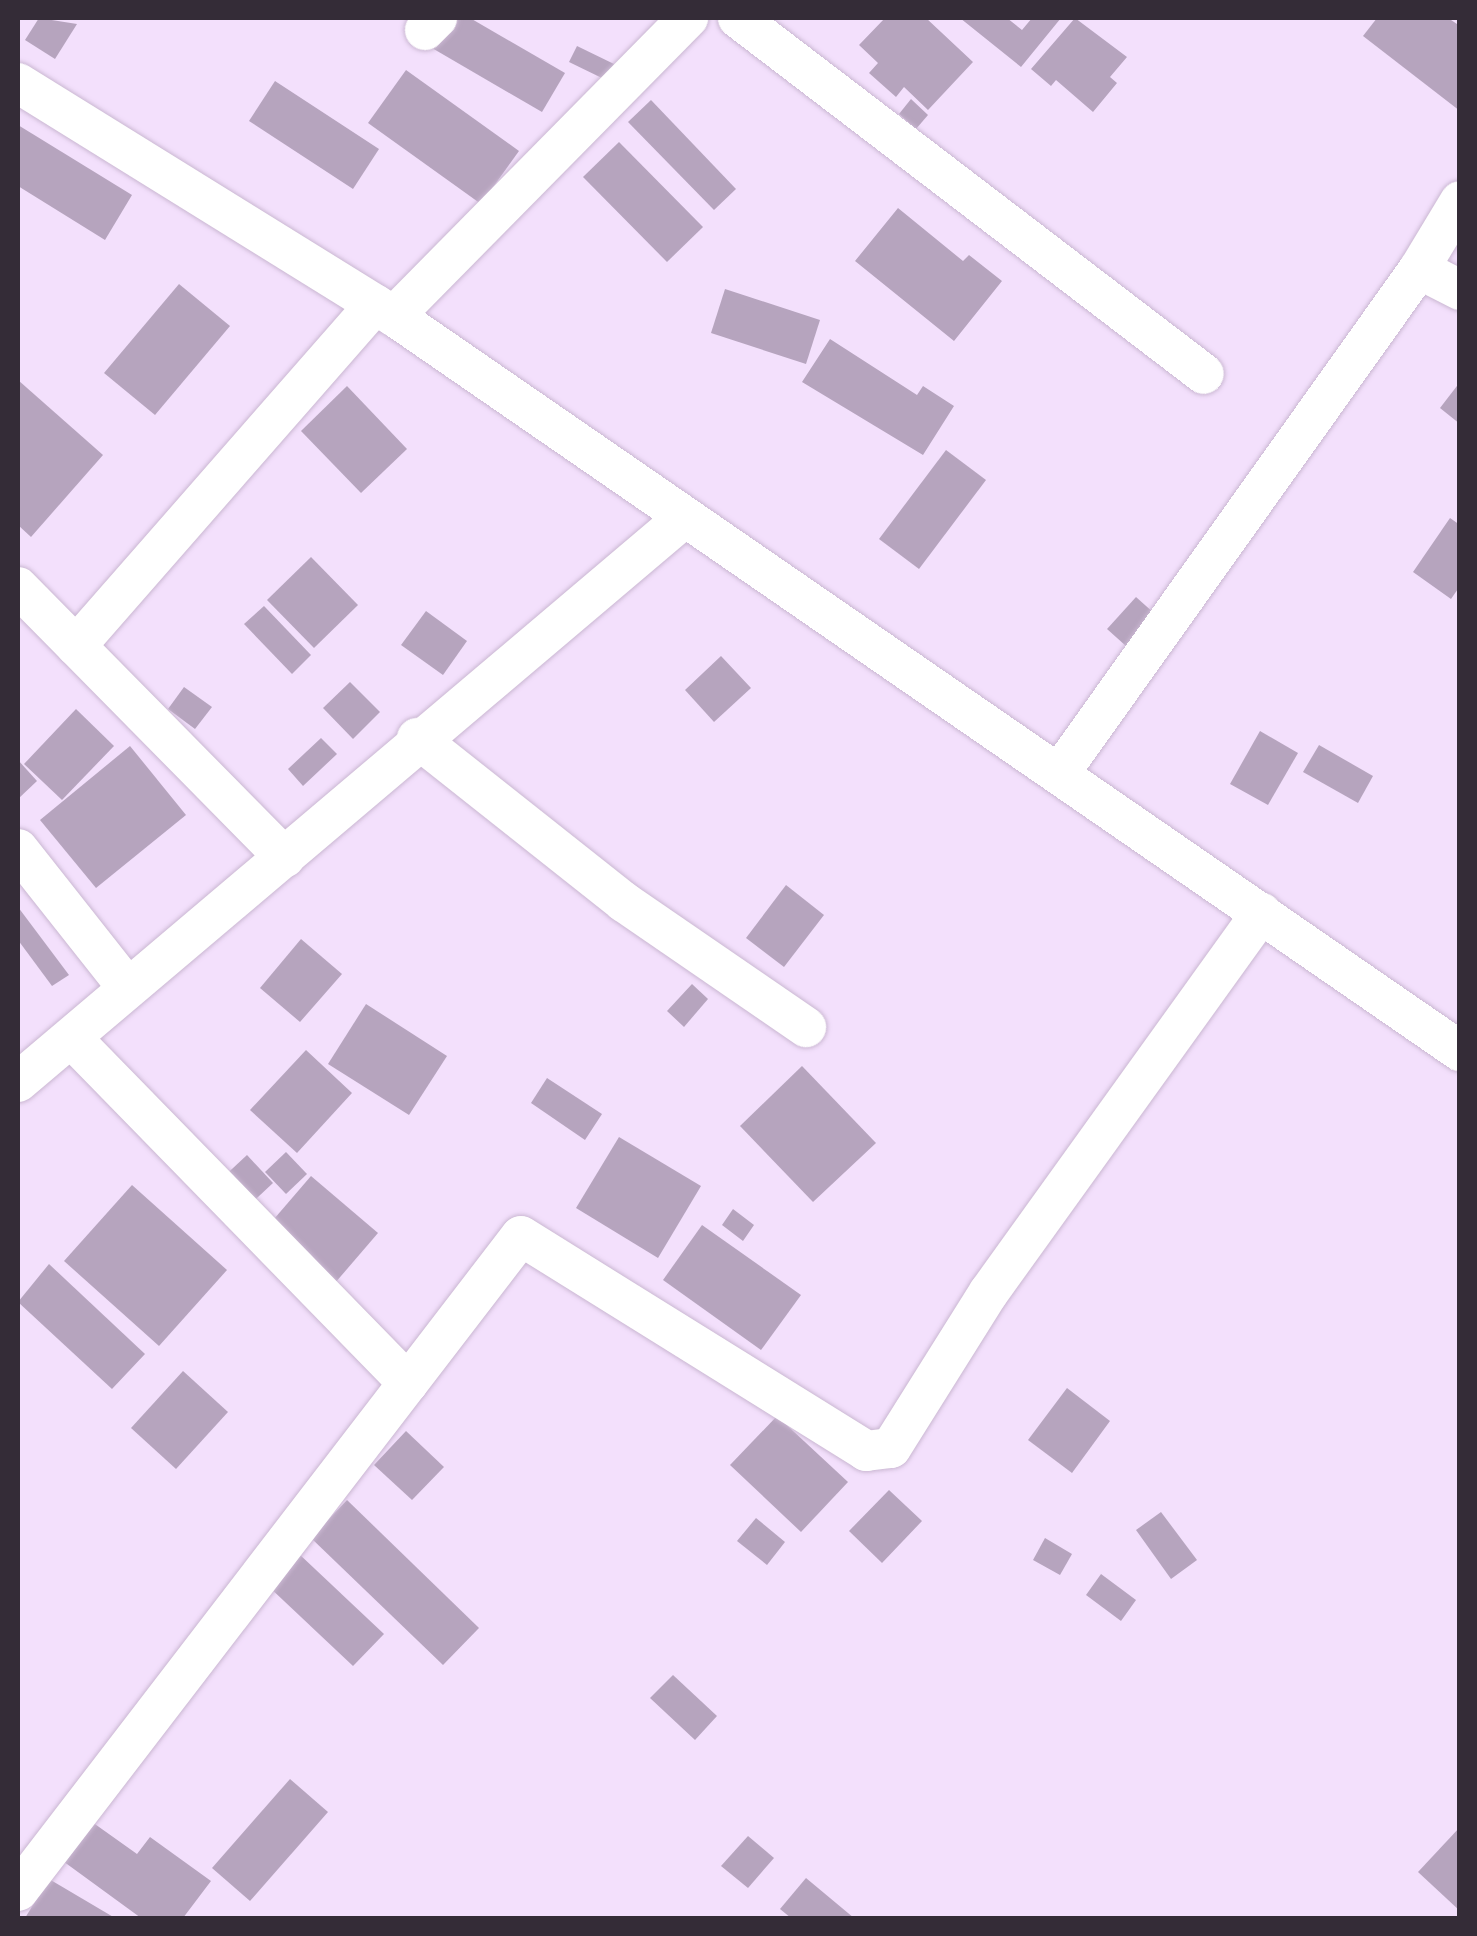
<!DOCTYPE html>
<html>
<head>
<meta charset="utf-8">
<style>
  body { margin:0 }
  #map { position:relative; width:1477px; height:1936px; overflow:hidden; background:#f3e0fc; font-family:Cabin,sans-serif }
  div>[style] { position:absolute }
  .building>* { inset:0; background:#b6a4be }
  .roads { filter:drop-shadow(0 0 2px #cab7d2) drop-shadow(0 0 2px #cab7d2) }
  .minor>* { height:40px; margin:-20px; padding:0 20px; transform-origin:20px; border-radius:20px; background:#fff }
  span { translate:-50% -50%; white-space:nowrap; text-align:center; line-height:1.15; -webkit-text-stroke:8px #f3e0fc; paint-order:stroke }
  .frame { position:absolute; inset:0; border:20px solid #342c37; pointer-events:none }
</style>
</head>
<body>
<div id="map">
  <div class="building">
    <i style="clip-path:polygon(39px 18px,77px 24px,55px 59px,25px 40px)"></i>
    <i style="clip-path:polygon(450px 18px,470px 18px,565px 73px,542px 112px,432px 48px)"></i>
    <i style="clip-path:polygon(885px 18px,926px 18px,973px 62px,928px 110px,904px 87px,896px 97px,869px 73px,878px 63px,859px 45px)"></i>
    <i style="clip-path:polygon(960px 18px,1007px 18px,1022px 30px,1032px 18px,1061px 18px,1021px 67px)"></i>
    <i style="clip-path:polygon(1075px 18px,1127px 57px,1110px 77px,1117px 83px,1093px 112px,1056px 80px,1051px 86px,1031px 69px)"></i>
    <i style="clip-path:polygon(1377px 18px,1448px 18px,1460px 26px,1460px 111px,1363px 36px)"></i>
    <i style="clip-path:polygon(577px 46px,614px 64px,606px 80px,569px 62px)"></i>
    <i style="clip-path:polygon(406px 70px,519px 151px,481px 204px,368px 123px)"></i>
    <i style="clip-path:polygon(275px 81px,379px 149px,353px 189px,249px 121px)"></i>
    <i style="clip-path:polygon(911px 99px,928px 115px,916px 129px,899px 114px)"></i>
    <i style="clip-path:polygon(651px 100px,736px 189px,714px 210px,628px 122px)"></i>
    <i style="clip-path:polygon(18px 125px,132px 195px,105px 240px,18px 186px)"></i>
    <i style="clip-path:polygon(619px 142px,703px 227px,667px 262px,583px 177px)"></i>
    <i style="clip-path:polygon(898px 208px,963px 261px,969px 255px,1002px 281px,954px 341px,855px 261px)"></i>
    <i style="clip-path:polygon(179px 284px,230px 326px,155px 415px,104px 373px)"></i>
    <i style="clip-path:polygon(725px 289px,820px 320px,806px 364px,711px 333px)"></i>
    <i style="clip-path:polygon(830px 339px,917px 395px,923px 386px,954px 406px,923px 455px,802px 382px)"></i>
    <i style="clip-path:polygon(18px 380px,103px 455px,31px 537px,18px 525px)"></i>
    <i style="clip-path:polygon(1460px 382px,1460px 424px,1440px 408px)"></i>
    <i style="clip-path:polygon(347px 386px,407px 449px,361px 493px,301px 431px)"></i>
    <i style="clip-path:polygon(946px 450px,986px 480px,919px 569px,879px 539px)"></i>
    <i style="clip-path:polygon(1450px 518px,1460px 525px,1460px 586px,1451px 599px,1413px 572px)"></i>
    <i style="clip-path:polygon(311px 557px,358px 605px,314px 648px,267px 600px)"></i>
    <i style="clip-path:polygon(1136px 597px,1155px 614px,1126px 646px,1107px 629px)"></i>
    <i style="clip-path:polygon(264px 606px,311px 655px,292px 674px,244px 624px)"></i>
    <i style="clip-path:polygon(426px 611px,467px 641px,443px 675px,401px 645px)"></i>
    <i style="clip-path:polygon(721px 656px,751px 688px,714px 722px,685px 690px)"></i>
    <i style="clip-path:polygon(350px 682px,380px 712px,353px 739px,323px 708px)"></i>
    <i style="clip-path:polygon(184px 687px,212px 707px,195px 729px,168px 709px)"></i>
    <i style="clip-path:polygon(76px 709px,114px 746px,62px 800px,24px 764px)"></i>
    <i style="clip-path:polygon(1260px 731px,1298px 753px,1268px 805px,1230px 784px)"></i>
    <i style="clip-path:polygon(321px 738px,337px 754px,303px 786px,288px 769px)"></i>
    <i style="clip-path:polygon(1319px 745px,1373px 776px,1358px 803px,1303px 772px)"></i>
    <i style="clip-path:polygon(130px 746px,186px 815px,96px 888px,40px 820px)"></i>
    <i style="clip-path:polygon(18px 760px,37px 781px,18px 799px)"></i>
    <i style="clip-path:polygon(786px 885px,824px 915px,784px 967px,746px 938px)"></i>
    <i style="clip-path:polygon(18px 907px,69px 975px,52px 986px,18px 940px)"></i>
    <i style="clip-path:polygon(301px 939px,342px 974px,300px 1022px,260px 988px)"></i>
    <i style="clip-path:polygon(692px 984px,708px 999px,684px 1027px,667px 1011px)"></i>
    <i style="clip-path:polygon(366px 1004px,447px 1056px,409px 1115px,328px 1064px)"></i>
    <i style="clip-path:polygon(306px 1050px,352px 1093px,297px 1153px,250px 1110px)"></i>
    <i style="clip-path:polygon(802px 1066px,876px 1143px,813px 1202px,740px 1126px)"></i>
    <i style="clip-path:polygon(547px 1078px,602px 1114px,585px 1140px,531px 1103px)"></i>
    <i style="clip-path:polygon(619px 1137px,701px 1186px,658px 1258px,576px 1208px)"></i>
    <i style="clip-path:polygon(286px 1152px,307px 1174px,286px 1194px,265px 1172px)"></i>
    <i style="clip-path:polygon(247px 1155px,273px 1183px,244px 1210px,218px 1182px)"></i>
    <i style="clip-path:polygon(311px 1176px,378px 1233px,329px 1290px,262px 1233px)"></i>
    <i style="clip-path:polygon(132px 1185px,227px 1270px,159px 1346px,64px 1261px)"></i>
    <i style="clip-path:polygon(733px 1209px,754px 1225px,743px 1241px,722px 1225px)"></i>
    <i style="clip-path:polygon(702px 1225px,801px 1295px,761px 1350px,663px 1280px)"></i>
    <i style="clip-path:polygon(49px 1264px,145px 1354px,112px 1389px,18px 1302px)"></i>
    <i style="clip-path:polygon(183px 1371px,228px 1412px,176px 1469px,131px 1428px)"></i>
    <i style="clip-path:polygon(1067px 1388px,1110px 1421px,1072px 1473px,1028px 1440px)"></i>
    <i style="clip-path:polygon(777px 1416px,848px 1482px,801px 1532px,730px 1465px)"></i>
    <i style="clip-path:polygon(406px 1431px,444px 1467px,412px 1500px,374px 1465px)"></i>
    <i style="clip-path:polygon(889px 1490px,922px 1521px,882px 1563px,849px 1531px)"></i>
    <i style="clip-path:polygon(347px 1500px,479px 1628px,443px 1665px,311px 1538px)"></i>
    <i style="clip-path:polygon(1161px 1512px,1197px 1560px,1171px 1579px,1136px 1530px)"></i>
    <i style="clip-path:polygon(756px 1518px,785px 1542px,767px 1565px,737px 1541px)"></i>
    <i style="clip-path:polygon(1045px 1538px,1072px 1554px,1060px 1575px,1033px 1560px)"></i>
    <i style="clip-path:polygon(298px 1553px,384px 1634px,353px 1666px,267px 1585px)"></i>
    <i style="clip-path:polygon(1101px 1574px,1136px 1600px,1121px 1621px,1086px 1595px)"></i>
    <i style="clip-path:polygon(673px 1675px,717px 1716px,695px 1740px,650px 1698px)"></i>
    <i style="clip-path:polygon(290px 1779px,328px 1812px,250px 1901px,212px 1868px)"></i>
    <i style="clip-path:polygon(85px 1817px,137px 1854px,150px 1837px,211px 1881px,183px 1918px,141px 1918px,56px 1856px)"></i>
    <i style="clip-path:polygon(1460px 1827px,1460px 1911px,1418px 1872px)"></i>
    <i style="clip-path:polygon(748px 1836px,774px 1858px,748px 1888px,721px 1866px)"></i>
    <i style="clip-path:polygon(806px 1878px,854px 1918px,791px 1918px,780px 1909px)"></i>
    <i style="clip-path:polygon(49px 1879px,115px 1918px,25px 1918px)"></i>
  </div>
  <div class="roads">
    <div class="minor">
      <i style="left:738px;top:18px;width:586px;rotate:37.38deg"></i>
      <i style="left:425px;top:30px;width:17px;rotate:-45deg"></i>
      <i style="left:18px;top:83px;width:442px;rotate:31.8deg"></i>
      <i style="left:394px;top:316px;width:1295px;rotate:34.59deg"></i>
      <i style="left:1419px;top:269px;width:46px;rotate:27.1deg"></i>
      <i style="left:394px;top:316px;width:419px;rotate:-45.4deg"></i>
      <i style="left:18px;top:587px;width:380px;rotate:45.4deg"></i>
      <i style="left:76px;top:646px;width:454px;rotate:-48.8deg"></i>
      <i style="left:417px;top:738px;width:264px;rotate:38.4deg"></i>
      <i style="left:624px;top:902px;width:221px;rotate:34.5deg"></i>
      <i style="left:1059px;top:774px;width:620px;rotate:-54.52deg"></i>
      <i style="left:1419px;top:269px;width:79px;rotate:-58.9deg"></i>
      <i style="left:18px;top:849px;width:176px;rotate:51.7deg"></i>
      <i style="left:18px;top:1082px;width:873px;rotate:-40.26deg"></i>
      <i style="left:408px;top:1383px;width:185px;rotate:-52.5deg"></i>
      <i style="left:521px;top:1236px;width:407px;rotate:31.9deg"></i>
      <i style="left:866px;top:1451px;width:25px;rotate:-7deg"></i>
      <i style="left:891px;top:1448px;width:184px;rotate:-57.9deg"></i>
      <i style="left:989px;top:1292px;width:467px;rotate:-54.3deg"></i>
      <i style="left:18px;top:1891px;width:640px;rotate:-52.49deg"></i>
      <i style="left:408px;top:1383px;width:482px;rotate:-134.3deg"></i>
    </div>
  </div>
  <div class="frame"></div>
</div>
</body>
</html>
